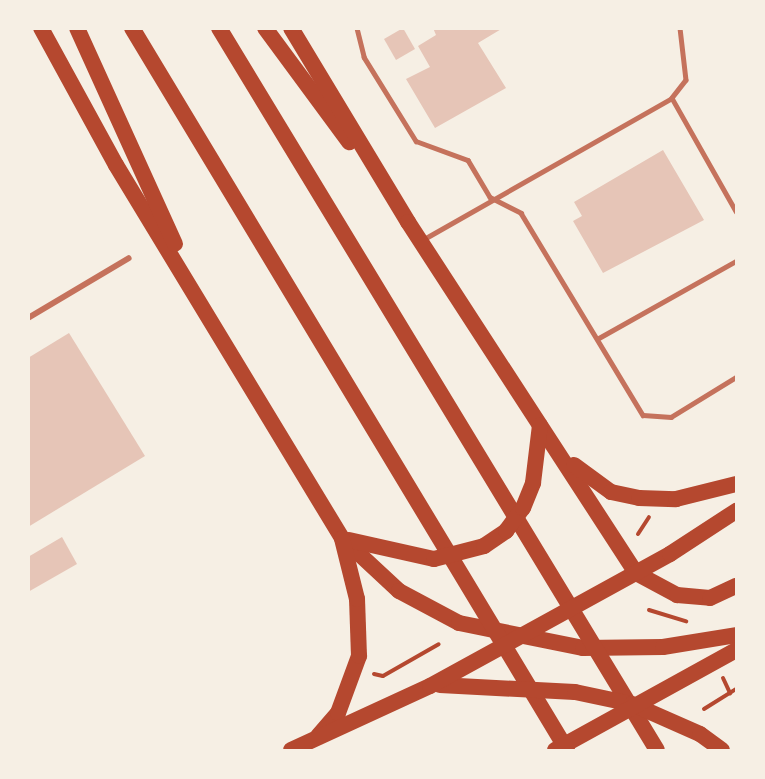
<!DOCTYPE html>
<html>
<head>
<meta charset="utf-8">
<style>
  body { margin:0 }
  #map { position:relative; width:765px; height:779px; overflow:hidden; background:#f6efe4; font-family:"Archivo Narrow",sans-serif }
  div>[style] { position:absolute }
  .building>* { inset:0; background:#e6c5b7 }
  .path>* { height:4px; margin:-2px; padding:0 2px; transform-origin:2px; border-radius:2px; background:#b5482f }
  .service>* { height:4.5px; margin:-2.25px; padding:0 2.25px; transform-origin:2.25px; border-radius:2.25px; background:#c5725c }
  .minor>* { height:6px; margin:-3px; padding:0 3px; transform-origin:3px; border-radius:3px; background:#c5725c }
  .trunk>* { height:16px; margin:-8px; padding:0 8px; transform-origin:8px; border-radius:8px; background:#b5482f }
  span { translate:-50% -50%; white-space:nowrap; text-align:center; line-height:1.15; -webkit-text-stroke:6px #f6efe4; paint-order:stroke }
  .frame { position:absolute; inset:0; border:30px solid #f6efe4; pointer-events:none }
</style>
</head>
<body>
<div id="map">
  <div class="building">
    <i style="clip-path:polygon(403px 28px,415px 49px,396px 60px,384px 39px)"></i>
    <i style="clip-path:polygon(433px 28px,503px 28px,478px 43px,506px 88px,435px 128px,406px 79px,430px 67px,418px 46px,436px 35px)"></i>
    <i style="clip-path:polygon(663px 150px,704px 220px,603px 273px,573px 221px,582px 216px,574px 202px)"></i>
    <i style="clip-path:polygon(69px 333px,145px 456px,28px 527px,28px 358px)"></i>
    <i style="clip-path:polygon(62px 537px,77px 564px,28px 592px,28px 557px)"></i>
  </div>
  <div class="path">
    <i style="left:638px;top:534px;width:20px;rotate:-57deg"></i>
    <i style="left:649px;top:610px;width:39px;rotate:17deg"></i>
    <i style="left:374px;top:674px;width:9px;rotate:13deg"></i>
    <i style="left:383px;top:676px;width:64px;rotate:-29.7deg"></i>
    <i style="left:723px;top:678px;width:17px;rotate:65deg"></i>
    <i style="left:704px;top:709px;width:38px;rotate:-32deg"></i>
  </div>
  <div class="service">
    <i style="left:357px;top:28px;width:30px;rotate:76deg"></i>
    <i style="left:364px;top:57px;width:99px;rotate:58.2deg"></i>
    <i style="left:416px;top:141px;width:55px;rotate:20.1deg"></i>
    <i style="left:468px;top:160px;width:43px;rotate:59.3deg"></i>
    <i style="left:490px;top:197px;width:35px;rotate:27deg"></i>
    <i style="left:521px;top:213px;width:236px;rotate:58.9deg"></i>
    <i style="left:643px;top:415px;width:28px;rotate:4deg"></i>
    <i style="left:671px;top:417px;width:76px;rotate:-31.6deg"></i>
    <i style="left:680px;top:28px;width:52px;rotate:83.4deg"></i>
    <i style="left:686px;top:80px;width:23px;rotate:128deg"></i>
    <i style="left:672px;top:98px;width:130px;rotate:60.5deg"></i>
    <i style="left:424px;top:239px;width:285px;rotate:-29.6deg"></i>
    <i style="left:597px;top:339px;width:159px;rotate:-29.3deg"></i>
  </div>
  <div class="minor">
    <i style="left:28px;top:318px;width:117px;rotate:-30.7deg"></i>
  </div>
  <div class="trunk">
    <i style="left:41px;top:28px;width:156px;rotate:61.3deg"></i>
    <i style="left:116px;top:165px;width:436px;rotate:58.8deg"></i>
    <i style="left:342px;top:538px;width:78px;rotate:42.9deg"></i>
    <i style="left:399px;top:591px;width:68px;rotate:28.1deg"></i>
    <i style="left:459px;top:623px;width:126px;rotate:11.4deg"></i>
    <i style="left:583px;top:648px;width:80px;rotate:-0.7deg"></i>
    <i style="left:663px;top:647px;width:74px;rotate:-9.3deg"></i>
    <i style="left:77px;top:28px;width:237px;rotate:65.6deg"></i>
    <i style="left:132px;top:28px;width:843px;rotate:58.93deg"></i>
    <i style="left:219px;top:28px;width:844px;rotate:58.76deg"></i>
    <i style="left:265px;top:28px;width:142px;rotate:53.6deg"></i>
    <i style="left:291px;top:28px;width:227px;rotate:58.9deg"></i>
    <i style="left:408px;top:222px;width:419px;rotate:57deg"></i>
    <i style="left:636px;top:573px;width:47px;rotate:28.2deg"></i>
    <i style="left:677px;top:595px;width:33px;rotate:5deg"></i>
    <i style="left:710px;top:598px;width:29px;rotate:-25deg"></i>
    <i style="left:574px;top:465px;width:46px;rotate:36.1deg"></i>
    <i style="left:611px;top:492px;width:29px;rotate:12deg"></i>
    <i style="left:639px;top:498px;width:37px;rotate:2deg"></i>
    <i style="left:676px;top:499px;width:62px;rotate:-14deg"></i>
    <i style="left:349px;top:540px;width:87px;rotate:12.6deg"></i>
    <i style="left:434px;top:559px;width:52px;rotate:-14.6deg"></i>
    <i style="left:484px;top:546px;width:27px;rotate:-34deg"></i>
    <i style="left:506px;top:531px;width:29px;rotate:-54deg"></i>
    <i style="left:523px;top:508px;width:27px;rotate:-68deg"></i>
    <i style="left:533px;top:483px;width:58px;rotate:-83.1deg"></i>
    <i style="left:440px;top:685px;width:135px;rotate:3deg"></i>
    <i style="left:575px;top:692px;width:58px;rotate:11.9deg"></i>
    <i style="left:632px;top:704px;width:74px;rotate:23.8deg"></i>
    <i style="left:700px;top:734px;width:27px;rotate:36deg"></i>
    <i style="left:318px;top:736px;width:30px;rotate:-49deg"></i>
    <i style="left:338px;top:713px;width:61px;rotate:-69.8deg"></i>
    <i style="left:359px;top:656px;width:57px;rotate:-92deg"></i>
    <i style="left:357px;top:599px;width:62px;rotate:-104deg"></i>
    <i style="left:291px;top:750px;width:153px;rotate:-24.7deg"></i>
    <i style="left:430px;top:686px;width:274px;rotate:-28.8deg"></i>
    <i style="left:670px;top:554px;width:79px;rotate:-33.1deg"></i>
    <i style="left:555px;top:750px;width:207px;rotate:-28.9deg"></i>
  </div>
  <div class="frame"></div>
</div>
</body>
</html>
